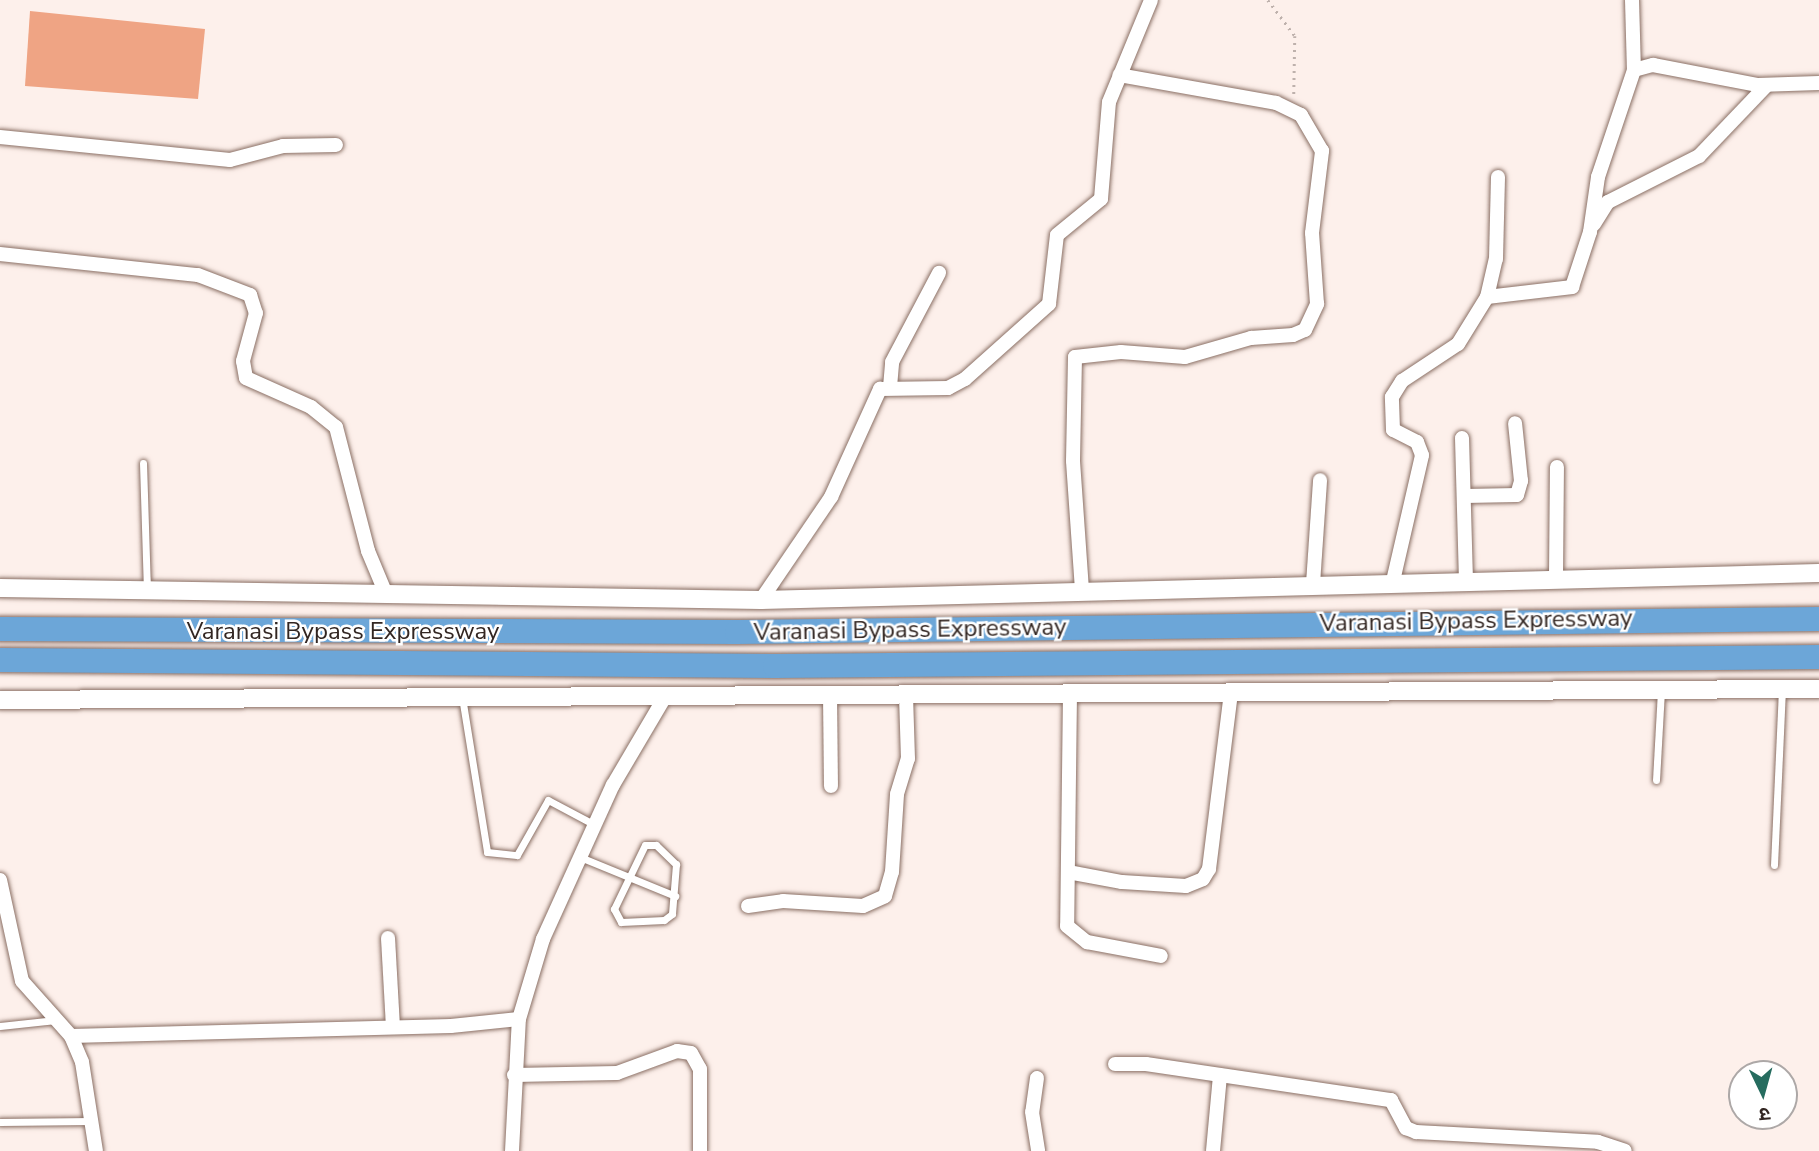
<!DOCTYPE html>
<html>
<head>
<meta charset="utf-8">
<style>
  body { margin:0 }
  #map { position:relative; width:1819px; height:1151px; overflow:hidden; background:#fdf0eb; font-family:"Nunito Sans","Noto Sans Devanagari",sans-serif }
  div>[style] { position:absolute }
  .building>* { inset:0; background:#efa484 }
  .path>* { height:2.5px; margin-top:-1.25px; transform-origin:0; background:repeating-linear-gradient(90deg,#beb1ac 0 2px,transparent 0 7px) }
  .roads { filter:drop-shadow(0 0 2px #8a6f64) drop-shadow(0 0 2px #8a6f64) }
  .service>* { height:7px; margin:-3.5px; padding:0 3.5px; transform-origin:3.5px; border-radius:3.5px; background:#fff }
  .minor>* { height:14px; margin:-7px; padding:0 7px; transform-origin:7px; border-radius:7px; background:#fff }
  .tertiary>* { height:18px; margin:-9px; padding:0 9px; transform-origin:9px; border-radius:9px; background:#fff }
  .trunk>* { height:24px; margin:-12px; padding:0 12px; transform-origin:12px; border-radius:12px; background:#6ca6d8 }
  span { translate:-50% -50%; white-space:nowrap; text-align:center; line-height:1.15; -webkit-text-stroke:5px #fff; paint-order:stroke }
  .street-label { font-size:24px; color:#322622 }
  .north { position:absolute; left:1728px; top:1060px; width:70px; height:70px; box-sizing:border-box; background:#fff; border:2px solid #ada8a7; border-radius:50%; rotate:175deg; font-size:19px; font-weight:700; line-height:28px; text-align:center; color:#322622 }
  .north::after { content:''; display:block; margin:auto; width:24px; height:32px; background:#266c5f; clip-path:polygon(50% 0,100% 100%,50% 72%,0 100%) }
</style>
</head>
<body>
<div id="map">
  <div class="building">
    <i style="clip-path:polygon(30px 11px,205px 29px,198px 99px,25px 86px)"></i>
  </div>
  <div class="path">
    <i style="left:1268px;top:0;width:45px;rotate:53.1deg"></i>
    <i style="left:1295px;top:36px;width:59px;rotate:91deg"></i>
  </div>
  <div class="roads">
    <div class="service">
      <i style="left:143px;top:463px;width:125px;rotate:88.2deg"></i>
      <i style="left:462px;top:697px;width:157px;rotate:80.8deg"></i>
      <i style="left:487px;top:852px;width:30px;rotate:6deg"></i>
      <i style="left:517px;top:855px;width:63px;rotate:-60.6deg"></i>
      <i style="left:548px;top:800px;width:53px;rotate:28deg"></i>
      <i style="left:1656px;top:780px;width:90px;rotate:-86.8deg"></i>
      <i style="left:645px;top:845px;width:11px"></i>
      <i style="left:656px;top:845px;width:28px;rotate:44deg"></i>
      <i style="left:676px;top:864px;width:50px;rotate:94.6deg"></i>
      <i style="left:672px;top:914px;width:10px;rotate:143deg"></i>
      <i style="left:664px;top:920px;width:43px;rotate:177.3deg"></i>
      <i style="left:621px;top:922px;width:15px;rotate:-118deg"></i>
      <i style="left:614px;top:909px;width:71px;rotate:-64.2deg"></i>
      <i style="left:580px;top:857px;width:103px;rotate:22.3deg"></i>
      <i style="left:1774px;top:865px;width:174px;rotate:-87.4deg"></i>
      <i style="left:0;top:1026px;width:56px;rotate:-6.1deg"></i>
      <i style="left:0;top:1122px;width:91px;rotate:-0.6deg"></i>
    </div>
    <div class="minor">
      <i style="left:1632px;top:0;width:70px;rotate:88.4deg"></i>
      <i style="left:0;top:137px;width:231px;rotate:5.7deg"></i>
      <i style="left:230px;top:160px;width:55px;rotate:-14.8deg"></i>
      <i style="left:283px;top:146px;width:53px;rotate:-1.1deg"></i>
      <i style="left:1594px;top:224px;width:26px;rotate:-58deg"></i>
      <i style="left:1608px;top:202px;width:102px;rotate:-26.8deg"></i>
      <i style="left:1699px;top:156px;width:97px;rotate:-46.3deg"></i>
      <i style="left:0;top:254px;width:199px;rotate:6.1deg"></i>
      <i style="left:198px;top:275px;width:56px;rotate:21deg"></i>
      <i style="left:250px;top:295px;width:19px;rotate:72deg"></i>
      <i style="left:256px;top:313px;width:50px;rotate:105.2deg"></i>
      <i style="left:243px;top:361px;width:17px;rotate:80deg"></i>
      <i style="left:246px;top:378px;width:71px;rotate:24deg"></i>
      <i style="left:311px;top:407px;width:32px;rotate:39deg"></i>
      <i style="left:336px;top:427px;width:128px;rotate:75.5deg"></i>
      <i style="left:368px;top:551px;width:47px;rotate:67.3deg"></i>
      <i style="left:1487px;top:297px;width:86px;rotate:-6.7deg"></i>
      <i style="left:1572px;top:287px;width:58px;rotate:-71.9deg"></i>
      <i style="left:1590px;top:232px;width:56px;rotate:-81.7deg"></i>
      <i style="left:1598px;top:177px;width:113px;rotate:-71.4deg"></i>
      <i style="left:1634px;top:70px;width:20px;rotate:-15deg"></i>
      <i style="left:1653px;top:65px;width:107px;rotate:10.8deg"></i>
      <i style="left:1758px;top:85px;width:61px;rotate:-1.9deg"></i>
      <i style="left:890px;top:387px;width:25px;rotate:-85deg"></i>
      <i style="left:892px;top:362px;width:101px;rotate:-62.2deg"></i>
      <i style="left:1462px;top:438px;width:141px;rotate:88.4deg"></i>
      <i style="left:1465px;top:496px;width:52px;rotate:-1.1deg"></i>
      <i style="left:1517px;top:495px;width:15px;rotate:-74deg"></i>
      <i style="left:1521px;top:481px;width:58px;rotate:-95.9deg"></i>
      <i style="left:1556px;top:577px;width:110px;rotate:-89.5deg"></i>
      <i style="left:1393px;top:581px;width:129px;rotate:-77deg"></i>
      <i style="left:1422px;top:455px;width:14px;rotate:-111deg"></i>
      <i style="left:1417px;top:442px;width:27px;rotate:-153deg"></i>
      <i style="left:1393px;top:430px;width:33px;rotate:-92deg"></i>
      <i style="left:1392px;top:397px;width:19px;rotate:-58deg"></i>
      <i style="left:1402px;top:381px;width:67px;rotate:-33.5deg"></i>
      <i style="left:1458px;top:344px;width:55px;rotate:-58.3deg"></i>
      <i style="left:1487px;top:297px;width:39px;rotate:-77deg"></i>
      <i style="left:1496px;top:259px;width:82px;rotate:-88.6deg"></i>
      <i style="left:1313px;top:584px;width:104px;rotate:-86.1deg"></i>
      <i style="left:1082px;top:590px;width:129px;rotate:-94deg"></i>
      <i style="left:1073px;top:461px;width:104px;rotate:-88.9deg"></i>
      <i style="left:1075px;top:357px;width:46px;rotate:-6.2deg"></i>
      <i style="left:1121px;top:352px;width:64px;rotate:4.5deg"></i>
      <i style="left:1185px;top:357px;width:69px;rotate:-16.1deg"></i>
      <i style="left:1251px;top:338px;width:42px;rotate:-4.1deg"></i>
      <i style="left:1293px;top:335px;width:13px;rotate:-23deg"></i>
      <i style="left:1305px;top:330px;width:29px;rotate:-65deg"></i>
      <i style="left:1317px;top:304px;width:71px;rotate:-94deg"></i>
      <i style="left:1312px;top:233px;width:83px;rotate:-83deg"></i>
      <i style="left:1322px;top:151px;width:42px;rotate:-120.3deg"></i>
      <i style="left:1301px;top:115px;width:28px;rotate:-154deg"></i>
      <i style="left:1276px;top:103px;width:159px;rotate:-169.9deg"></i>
      <i style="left:761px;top:600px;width:125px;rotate:-55.8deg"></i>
      <i style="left:831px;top:497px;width:119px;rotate:-65.6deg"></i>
      <i style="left:880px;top:389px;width:68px;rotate:-0.8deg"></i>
      <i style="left:948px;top:388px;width:19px;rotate:-28deg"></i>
      <i style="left:965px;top:379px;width:113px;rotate:-41.8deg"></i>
      <i style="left:1049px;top:304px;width:69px;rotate:-83.4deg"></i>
      <i style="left:1057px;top:235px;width:57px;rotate:-39.3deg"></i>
      <i style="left:1101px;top:199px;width:97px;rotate:-85.3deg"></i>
      <i style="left:1109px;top:102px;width:110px;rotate:-67.6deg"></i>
      <i style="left:1070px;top:693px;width:233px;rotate:90.7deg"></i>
      <i style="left:1067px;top:926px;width:26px;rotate:39deg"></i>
      <i style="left:1087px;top:942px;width:75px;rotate:10.7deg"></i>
      <i style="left:830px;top:694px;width:92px;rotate:89.4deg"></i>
      <i style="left:1068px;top:872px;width:55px;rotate:10.5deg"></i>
      <i style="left:1122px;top:882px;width:64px;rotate:3.6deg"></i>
      <i style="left:1186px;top:886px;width:18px;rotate:-22deg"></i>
      <i style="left:1203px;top:879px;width:12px;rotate:-59deg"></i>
      <i style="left:1209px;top:869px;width:178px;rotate:-82.9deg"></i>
      <i style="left:0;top:880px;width:103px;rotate:77.7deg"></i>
      <i style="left:22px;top:981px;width:74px;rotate:48.3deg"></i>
      <i style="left:71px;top:1036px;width:28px;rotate:67deg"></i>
      <i style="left:82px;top:1062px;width:90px;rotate:81.1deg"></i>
      <i style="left:748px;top:906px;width:35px;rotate:-8deg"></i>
      <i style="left:783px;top:901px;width:80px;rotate:3.6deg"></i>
      <i style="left:863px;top:906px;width:24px;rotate:-24deg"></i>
      <i style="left:885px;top:896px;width:25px;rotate:-74deg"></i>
      <i style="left:892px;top:872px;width:78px;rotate:-86.3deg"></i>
      <i style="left:897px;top:794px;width:37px;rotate:-73deg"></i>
      <i style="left:908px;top:759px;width:65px;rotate:-91.8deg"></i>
      <i style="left:388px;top:938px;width:89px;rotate:86.8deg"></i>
      <i style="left:71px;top:1036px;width:380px;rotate:-1.5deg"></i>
      <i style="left:451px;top:1026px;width:68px;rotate:-5.9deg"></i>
      <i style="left:1115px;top:1064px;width:31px"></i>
      <i style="left:1146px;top:1064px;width:248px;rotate:8.4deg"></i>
      <i style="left:1391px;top:1100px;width:32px;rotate:62deg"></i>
      <i style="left:1406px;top:1128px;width:11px;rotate:22deg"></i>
      <i style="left:1416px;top:1132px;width:182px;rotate:3.1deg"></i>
      <i style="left:1598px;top:1142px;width:28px;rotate:18deg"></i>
      <i style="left:514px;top:1075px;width:103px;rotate:-1.1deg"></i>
      <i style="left:617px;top:1073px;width:64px;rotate:-20.1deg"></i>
      <i style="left:677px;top:1051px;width:14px;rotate:8deg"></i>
      <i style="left:691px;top:1053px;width:18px;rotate:61deg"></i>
      <i style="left:700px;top:1069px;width:82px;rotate:90deg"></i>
      <i style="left:1037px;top:1078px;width:34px;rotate:98deg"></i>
      <i style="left:1032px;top:1112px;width:39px;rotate:81deg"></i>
      <i style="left:512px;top:1151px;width:132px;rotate:-87deg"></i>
      <i style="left:519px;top:1019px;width:84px;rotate:-73.3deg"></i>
      <i style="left:543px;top:939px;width:169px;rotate:-65.6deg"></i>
      <i style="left:613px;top:785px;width:104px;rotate:-59.5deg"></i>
      <i style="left:1213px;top:1151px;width:76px;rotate:-84.7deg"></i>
    </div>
    <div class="tertiary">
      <i style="left:0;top:588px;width:761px;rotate:0.9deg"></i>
      <i style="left:761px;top:600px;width:1058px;rotate:-1.46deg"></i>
      <i style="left:0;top:700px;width:1819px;rotate:-0.35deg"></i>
    </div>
    <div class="trunk">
      <i style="left:0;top:629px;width:737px;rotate:0.23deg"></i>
      <i style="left:737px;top:632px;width:1082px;rotate:-0.69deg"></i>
      <i style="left:0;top:660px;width:775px;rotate:0.44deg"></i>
      <i style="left:775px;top:666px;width:1044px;rotate:-0.49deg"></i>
    </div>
  </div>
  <div class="street-label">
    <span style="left:1476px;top:621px;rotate:-1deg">Varanasi Bypass Expressway</span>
    <span style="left:910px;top:630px;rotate:-1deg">Varanasi Bypass Expressway</span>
    <span style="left:343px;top:632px">Varanasi Bypass Expressway</span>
  </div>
  <div class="north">उ</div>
</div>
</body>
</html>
